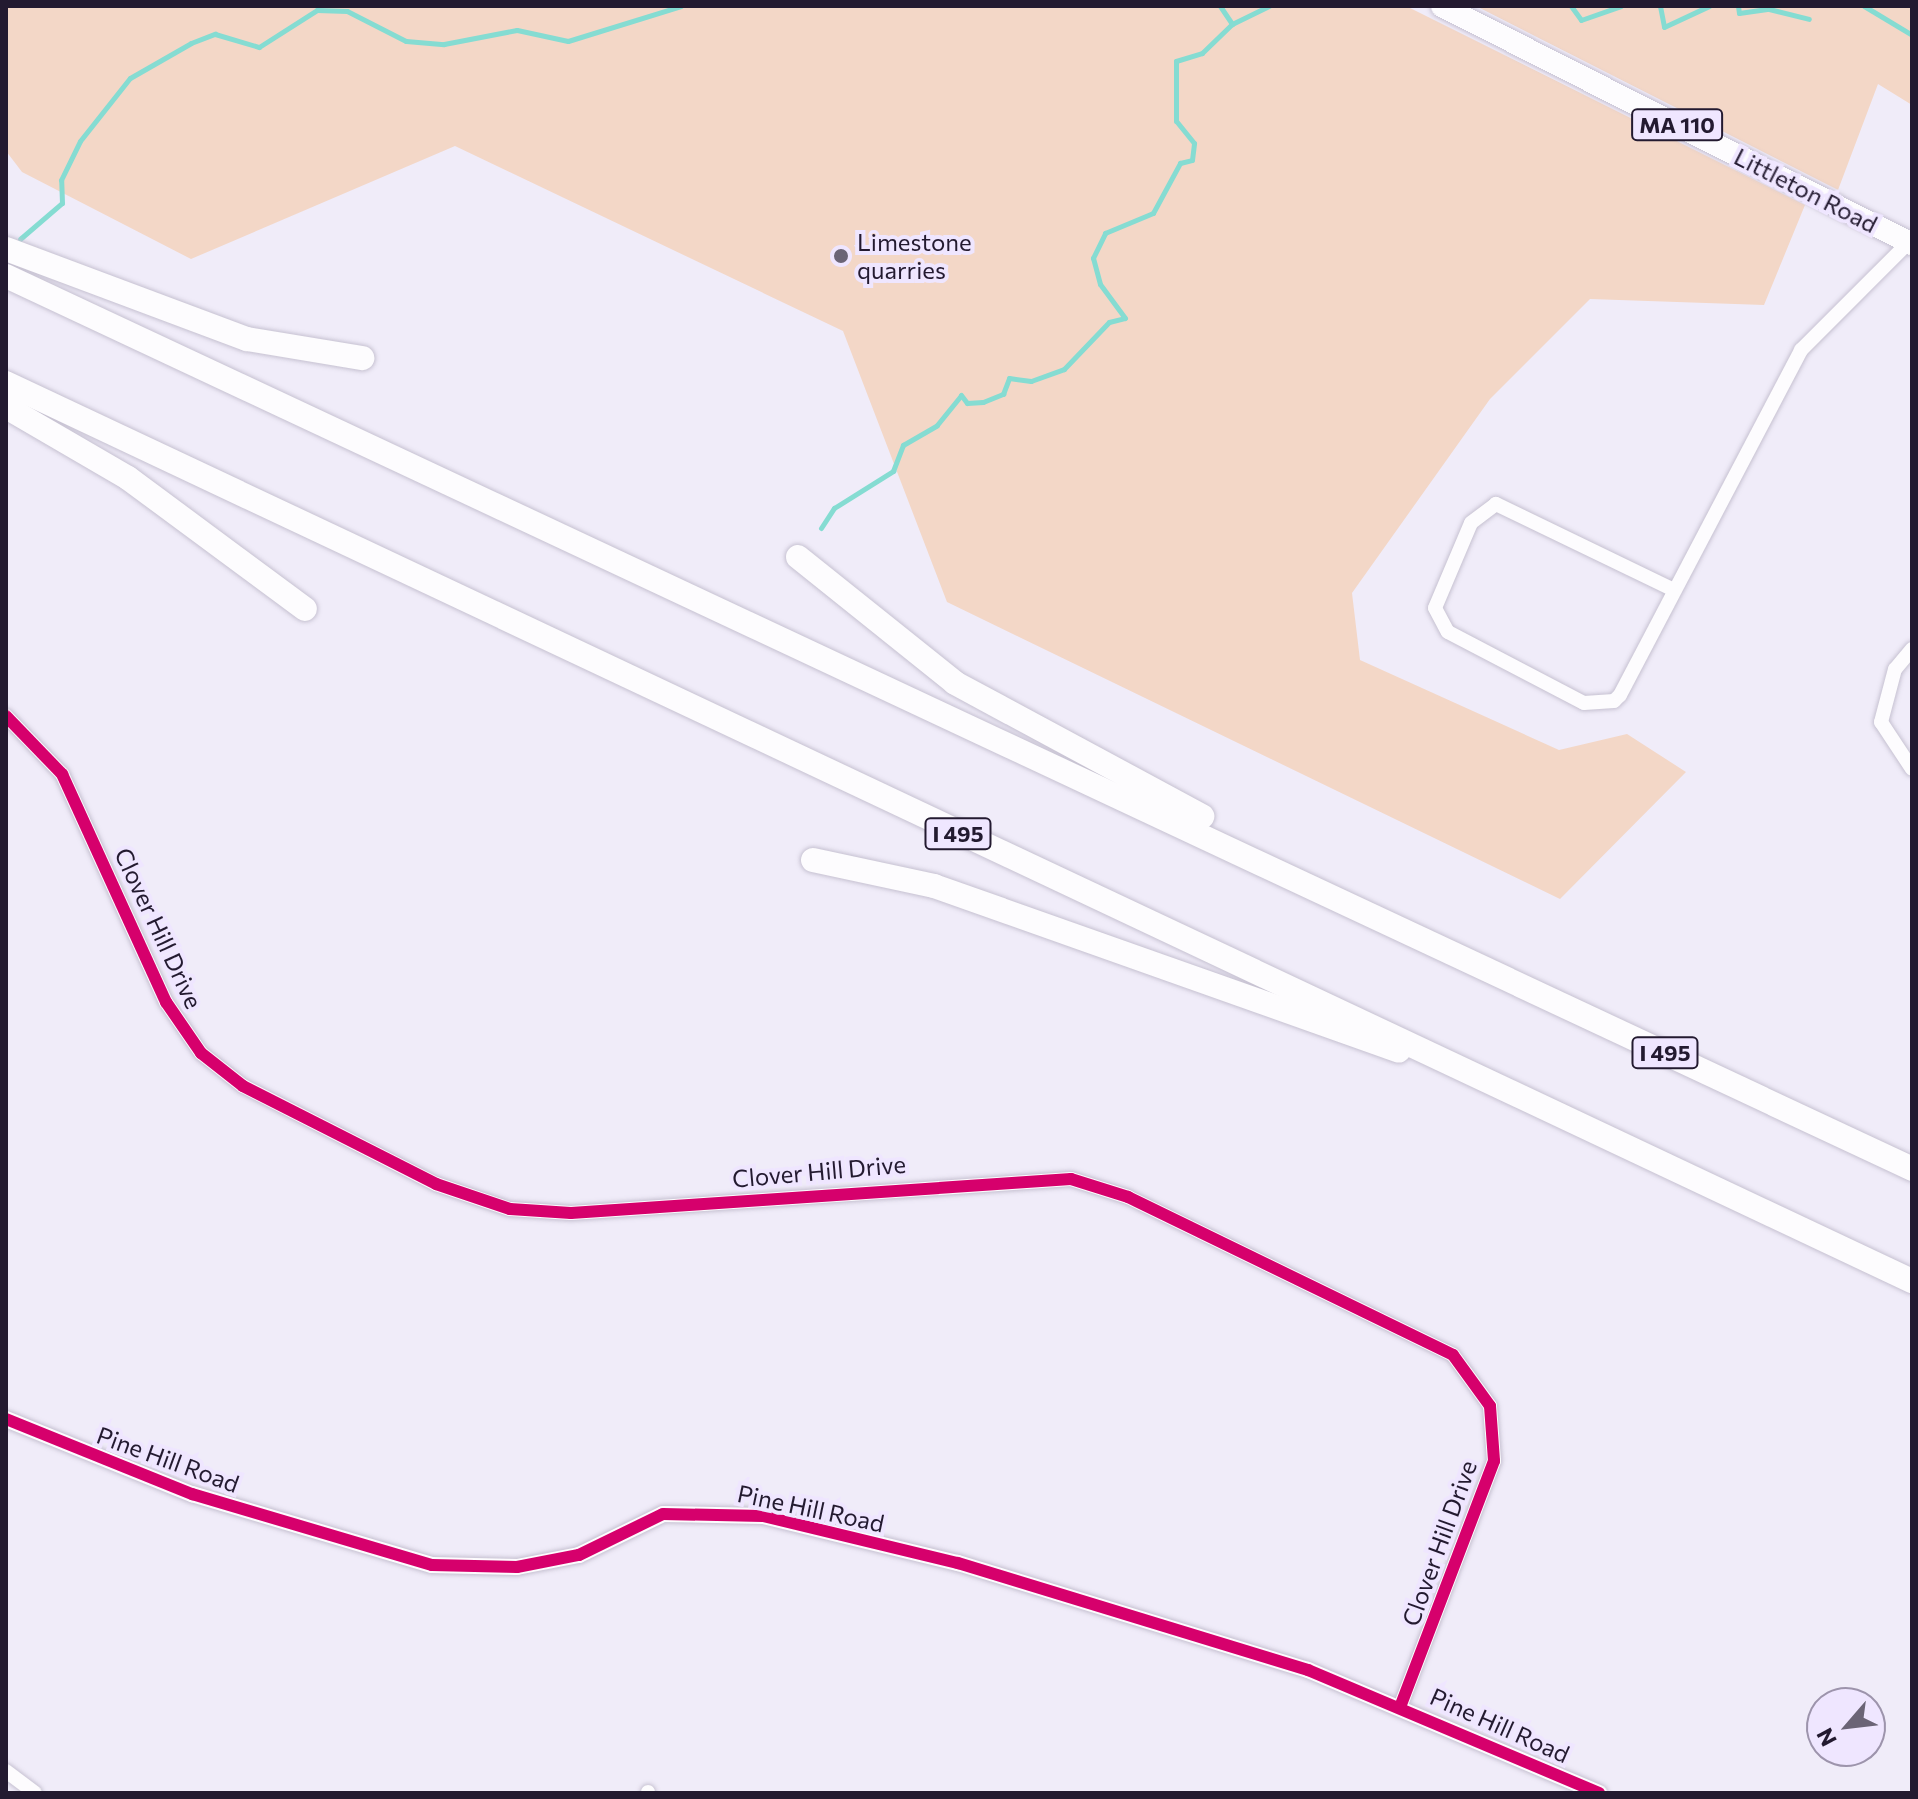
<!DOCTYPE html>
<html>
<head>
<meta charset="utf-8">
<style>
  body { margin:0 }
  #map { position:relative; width:1918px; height:1799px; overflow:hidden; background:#f0ecf9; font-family:Commissioner,sans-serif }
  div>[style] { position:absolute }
  .green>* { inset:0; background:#f3d7c7 }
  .stream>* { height:5px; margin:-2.5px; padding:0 2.5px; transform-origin:2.5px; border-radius:2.5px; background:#85dcd2 }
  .roads { filter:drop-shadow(0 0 2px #c6c1d1) drop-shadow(0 0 2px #c6c1d1) }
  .minor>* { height:14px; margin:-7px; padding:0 7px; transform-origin:7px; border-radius:7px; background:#fdfcfe }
  .tertiary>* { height:16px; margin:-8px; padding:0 8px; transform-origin:8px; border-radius:8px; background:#fdfcfe }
  .primary>* { height:22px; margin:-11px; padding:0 11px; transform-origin:11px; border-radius:11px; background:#fdfcfe }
  .motorway>* { height:24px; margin:-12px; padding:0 12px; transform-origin:12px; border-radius:12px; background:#fdfcfe }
  .cycleway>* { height:12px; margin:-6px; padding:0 6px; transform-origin:6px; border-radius:6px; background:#d6006c }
  .dots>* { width:22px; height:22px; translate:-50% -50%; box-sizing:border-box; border:4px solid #efe6ff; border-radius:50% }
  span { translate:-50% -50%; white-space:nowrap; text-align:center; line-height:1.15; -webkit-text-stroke:8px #efe6ff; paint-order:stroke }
  .shield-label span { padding:2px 6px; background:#efe6ff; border:2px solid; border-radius:6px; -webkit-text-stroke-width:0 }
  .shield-label { font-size:22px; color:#231a30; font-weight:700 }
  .street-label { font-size:24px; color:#231a30 }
  .poi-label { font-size:24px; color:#231a30 }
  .left { translate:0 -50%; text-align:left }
  .frame { position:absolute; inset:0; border:8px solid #231a30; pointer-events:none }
  .north { position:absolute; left:1806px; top:1687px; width:80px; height:80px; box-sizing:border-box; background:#efe6ff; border:2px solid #9d94ac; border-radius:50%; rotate:242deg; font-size:22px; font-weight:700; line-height:32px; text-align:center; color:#231a30 }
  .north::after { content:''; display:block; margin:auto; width:28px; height:36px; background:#6b6476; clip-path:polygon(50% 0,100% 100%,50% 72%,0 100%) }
</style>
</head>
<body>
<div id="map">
  <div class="green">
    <i style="clip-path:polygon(6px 6px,1406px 6px,1805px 205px,1764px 305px,1590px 299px,1490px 399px,1352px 593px,1360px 660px,1559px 750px,1627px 734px,1686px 772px,1560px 899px,947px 602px,843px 331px,455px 146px,191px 259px,22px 172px,6px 151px)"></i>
    <i style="clip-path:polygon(1476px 6px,1912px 6px,1912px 105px,1878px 84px,1838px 190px)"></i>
  </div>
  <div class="stream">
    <i style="left:1220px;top:6px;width:22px;rotate:56deg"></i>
    <i style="left:1232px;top:24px;width:41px;rotate:-25.9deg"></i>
    <i style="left:1571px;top:6px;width:17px;rotate:54deg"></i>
    <i style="left:1581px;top:20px;width:42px;rotate:-19.3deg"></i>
    <i style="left:1660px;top:6px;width:21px;rotate:79deg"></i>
    <i style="left:1664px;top:27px;width:50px;rotate:-25deg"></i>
    <i style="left:1738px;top:6px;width:7px;rotate:82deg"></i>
    <i style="left:1739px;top:13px;width:30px;rotate:-8deg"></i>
    <i style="left:1769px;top:9px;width:41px;rotate:14deg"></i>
    <i style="left:1864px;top:6px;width:56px;rotate:31.1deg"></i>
    <i style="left:1912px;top:95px;width:8px;rotate:90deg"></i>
    <i style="left:20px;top:239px;width:55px;rotate:-40.6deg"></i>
    <i style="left:62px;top:203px;width:23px;rotate:-92deg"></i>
    <i style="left:61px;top:180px;width:43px;rotate:-64deg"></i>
    <i style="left:80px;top:141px;width:80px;rotate:-51.6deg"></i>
    <i style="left:130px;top:78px;width:70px;rotate:-29.8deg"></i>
    <i style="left:191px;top:43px;width:26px;rotate:-21deg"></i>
    <i style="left:215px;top:34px;width:46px;rotate:16.5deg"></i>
    <i style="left:259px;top:47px;width:69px;rotate:-32.5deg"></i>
    <i style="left:317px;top:10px;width:30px;rotate:2deg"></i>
    <i style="left:347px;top:11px;width:66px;rotate:27deg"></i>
    <i style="left:406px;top:41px;width:38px;rotate:5deg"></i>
    <i style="left:444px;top:44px;width:74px;rotate:-10.9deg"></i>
    <i style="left:517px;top:30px;width:52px;rotate:12.2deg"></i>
    <i style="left:568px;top:41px;width:118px;rotate:-17.2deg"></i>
    <i style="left:821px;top:528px;width:24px;rotate:-57deg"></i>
    <i style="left:834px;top:508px;width:70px;rotate:-32.1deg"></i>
    <i style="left:893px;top:471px;width:28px;rotate:-69deg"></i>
    <i style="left:903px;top:445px;width:39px;rotate:-30deg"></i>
    <i style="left:937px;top:425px;width:38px;rotate:-51deg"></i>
    <i style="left:961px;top:395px;width:10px;rotate:53deg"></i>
    <i style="left:967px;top:403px;width:16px;rotate:-4deg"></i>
    <i style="left:983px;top:402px;width:22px;rotate:-22deg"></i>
    <i style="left:1003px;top:394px;width:17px;rotate:-69deg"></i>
    <i style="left:1009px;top:378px;width:22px;rotate:8deg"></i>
    <i style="left:1031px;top:381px;width:35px;rotate:-20deg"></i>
    <i style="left:1064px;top:369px;width:65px;rotate:-46.2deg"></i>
    <i style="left:1109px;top:322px;width:16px;rotate:-14deg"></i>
    <i style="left:1125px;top:318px;width:42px;rotate:-126.3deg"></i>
    <i style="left:1100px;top:284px;width:27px;rotate:-105deg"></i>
    <i style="left:1093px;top:258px;width:28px;rotate:-64deg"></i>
    <i style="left:1105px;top:233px;width:52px;rotate:-22.6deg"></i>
    <i style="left:1153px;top:213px;width:57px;rotate:-61.6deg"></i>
    <i style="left:1180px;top:163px;width:12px;rotate:-14deg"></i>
    <i style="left:1192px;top:160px;width:17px;rotate:-83deg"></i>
    <i style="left:1194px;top:143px;width:28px;rotate:-129deg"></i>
    <i style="left:1176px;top:121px;width:60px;rotate:-90deg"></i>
    <i style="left:1176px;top:61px;width:27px;rotate:-17deg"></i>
    <i style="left:1202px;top:53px;width:42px;rotate:-44deg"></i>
  </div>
  <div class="roads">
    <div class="minor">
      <i style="left:1674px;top:590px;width:198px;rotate:-154.2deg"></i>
      <i style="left:1496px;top:504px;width:31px;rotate:143deg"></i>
      <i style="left:1471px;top:523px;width:92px;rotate:113deg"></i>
      <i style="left:1435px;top:608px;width:27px;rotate:62deg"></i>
      <i style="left:1448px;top:632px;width:153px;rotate:27.6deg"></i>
      <i style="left:1584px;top:703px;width:30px;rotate:-4deg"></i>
      <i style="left:1614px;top:701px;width:8px;rotate:-45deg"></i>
      <i style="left:1620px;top:695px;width:390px;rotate:-62.3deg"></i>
      <i style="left:1801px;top:350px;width:153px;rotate:-45deg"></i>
      <i style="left:1912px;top:649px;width:26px;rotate:130deg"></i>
      <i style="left:1895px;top:669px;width:55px;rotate:104.8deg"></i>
      <i style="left:1881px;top:722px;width:56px;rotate:56.6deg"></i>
      <i style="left:6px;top:716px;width:81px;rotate:46deg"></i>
      <i style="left:62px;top:774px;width:251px;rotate:65.5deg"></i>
      <i style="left:166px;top:1002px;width:62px;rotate:55.5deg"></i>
      <i style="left:201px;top:1053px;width:53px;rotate:38.2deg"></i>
      <i style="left:243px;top:1086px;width:216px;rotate:26.9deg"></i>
      <i style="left:436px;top:1184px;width:78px;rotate:18.7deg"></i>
      <i style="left:510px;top:1209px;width:61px;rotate:3.8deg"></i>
      <i style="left:571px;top:1213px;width:501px;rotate:-3.89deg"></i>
      <i style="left:1071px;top:1179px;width:60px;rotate:17.5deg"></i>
      <i style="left:1128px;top:1197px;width:361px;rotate:25.9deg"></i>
      <i style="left:1453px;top:1355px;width:63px;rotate:54deg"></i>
      <i style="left:1490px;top:1406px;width:55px;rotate:85.8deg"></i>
      <i style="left:1494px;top:1461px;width:261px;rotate:110.9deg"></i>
      <i style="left:6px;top:1771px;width:36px;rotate:37deg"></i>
      <i style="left:648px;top:1793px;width:1px;rotate:-90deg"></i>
    </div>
    <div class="tertiary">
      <i style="left:6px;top:1419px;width:201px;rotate:22deg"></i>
      <i style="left:192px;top:1494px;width:250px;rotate:16.5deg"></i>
      <i style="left:432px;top:1565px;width:85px;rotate:1.3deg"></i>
      <i style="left:517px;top:1567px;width:63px;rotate:-11deg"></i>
      <i style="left:579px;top:1555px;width:93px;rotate:-26deg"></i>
      <i style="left:663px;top:1514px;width:100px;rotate:1.1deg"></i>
      <i style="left:763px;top:1516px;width:201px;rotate:13.6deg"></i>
      <i style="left:958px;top:1563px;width:366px;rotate:17deg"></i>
      <i style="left:1308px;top:1670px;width:316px;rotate:22.9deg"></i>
    </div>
    <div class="primary">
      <i style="left:1442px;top:6px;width:527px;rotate:26.86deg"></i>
    </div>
    <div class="motorway">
      <i style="left:6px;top:249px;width:257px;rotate:20.5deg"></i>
      <i style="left:247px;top:339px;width:117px;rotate:9.4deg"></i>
      <i style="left:6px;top:276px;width:2105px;rotate:25.1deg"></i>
      <i style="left:6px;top:383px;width:2107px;rotate:25.23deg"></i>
      <i style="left:6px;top:407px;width:141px;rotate:30.2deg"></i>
      <i style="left:128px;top:478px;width:220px;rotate:36.5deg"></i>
      <i style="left:798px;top:557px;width:201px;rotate:38.7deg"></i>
      <i style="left:955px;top:683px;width:281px;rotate:28.3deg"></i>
      <i style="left:813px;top:860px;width:124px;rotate:12.1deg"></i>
      <i style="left:934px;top:886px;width:493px;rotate:19.5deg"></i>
    </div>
  </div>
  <div class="cycleway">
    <i style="left:6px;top:716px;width:81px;rotate:46deg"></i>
    <i style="left:62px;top:774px;width:251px;rotate:65.5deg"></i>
    <i style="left:166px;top:1002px;width:62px;rotate:55.5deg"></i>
    <i style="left:201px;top:1053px;width:53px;rotate:38.2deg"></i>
    <i style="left:243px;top:1086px;width:216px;rotate:26.9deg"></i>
    <i style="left:436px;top:1184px;width:78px;rotate:18.7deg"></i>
    <i style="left:510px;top:1209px;width:61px;rotate:3.8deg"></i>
    <i style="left:571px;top:1213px;width:501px;rotate:-3.89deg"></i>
    <i style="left:1071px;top:1179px;width:60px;rotate:17.5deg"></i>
    <i style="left:1128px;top:1197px;width:361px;rotate:25.9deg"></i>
    <i style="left:1453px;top:1355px;width:63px;rotate:54deg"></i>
    <i style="left:1490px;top:1406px;width:55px;rotate:85.8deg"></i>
    <i style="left:1494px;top:1461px;width:261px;rotate:110.9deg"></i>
    <i style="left:6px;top:1419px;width:201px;rotate:22deg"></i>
    <i style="left:192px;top:1494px;width:250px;rotate:16.5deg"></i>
    <i style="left:432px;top:1565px;width:85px;rotate:1.3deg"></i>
    <i style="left:517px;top:1567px;width:63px;rotate:-11deg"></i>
    <i style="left:579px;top:1555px;width:93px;rotate:-26deg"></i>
    <i style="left:663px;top:1514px;width:100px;rotate:1.1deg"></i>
    <i style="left:763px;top:1516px;width:201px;rotate:13.6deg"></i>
    <i style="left:958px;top:1563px;width:366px;rotate:17deg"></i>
    <i style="left:1308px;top:1670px;width:316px;rotate:22.9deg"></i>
  </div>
  <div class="dots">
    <i style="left:841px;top:256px;background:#6b6476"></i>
  </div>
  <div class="shield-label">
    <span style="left:1677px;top:125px">MA 110</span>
    <span style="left:958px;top:834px">I 495</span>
    <span style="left:1665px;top:1053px">I 495</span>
  </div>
  <div class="street-label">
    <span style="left:1806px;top:190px;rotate:27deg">Littleton Road</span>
    <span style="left:159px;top:928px;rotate:65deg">Clover Hill Drive</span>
    <span style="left:819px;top:1171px;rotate:-5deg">Clover Hill Drive</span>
    <span style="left:168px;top:1459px;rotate:20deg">Pine Hill Road</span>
    <span style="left:811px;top:1508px;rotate:12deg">Pine Hill Road</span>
    <span style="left:1439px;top:1543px;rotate:-70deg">Clover Hill Drive</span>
    <span style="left:1500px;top:1725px;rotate:24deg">Pine Hill Road</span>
  </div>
  <div class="poi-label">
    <span class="left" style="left:857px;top:256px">Limestone<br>quarries</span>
  </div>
  <div class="frame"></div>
  <div class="north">N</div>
</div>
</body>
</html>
